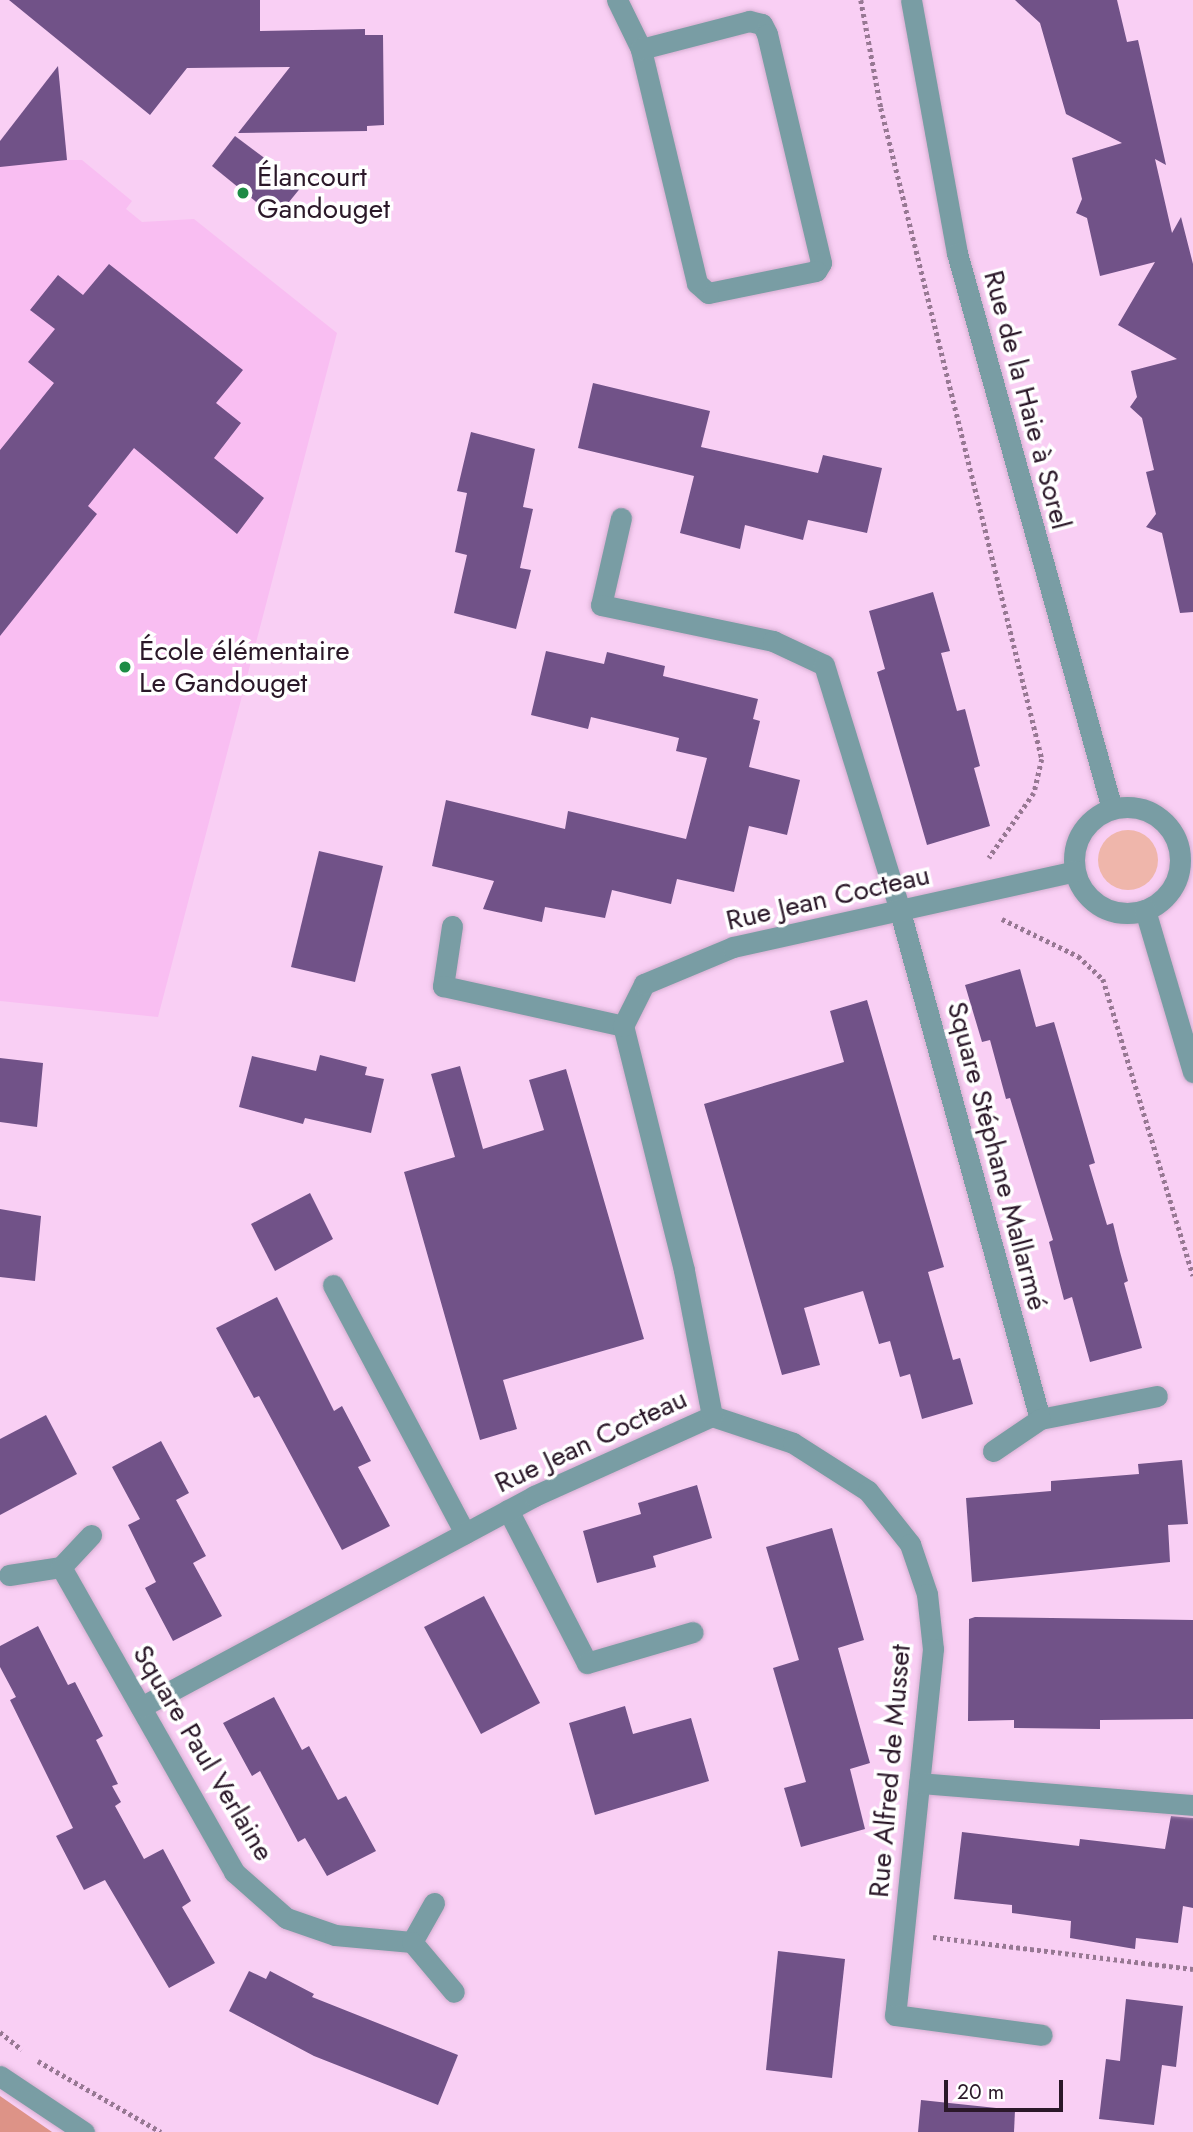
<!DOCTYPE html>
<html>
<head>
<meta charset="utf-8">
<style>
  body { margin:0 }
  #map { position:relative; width:1193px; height:2132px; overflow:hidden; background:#f9cff4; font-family:Jost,sans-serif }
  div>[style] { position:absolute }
  .built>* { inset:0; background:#f9bef2 }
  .green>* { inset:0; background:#efb6ab }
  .round { border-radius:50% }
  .forest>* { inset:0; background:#dd9387 }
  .building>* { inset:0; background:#715288 }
  .path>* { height:4.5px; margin-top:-2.25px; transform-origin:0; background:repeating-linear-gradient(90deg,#977893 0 3.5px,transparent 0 7px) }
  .roads { filter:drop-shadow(0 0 2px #d4aecf) drop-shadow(0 0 2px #d4aecf) }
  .minor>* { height:21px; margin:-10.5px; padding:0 10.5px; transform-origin:10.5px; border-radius:10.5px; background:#799da4 }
  .minor>.ring { margin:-10.5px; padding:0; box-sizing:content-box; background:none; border:21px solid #799da4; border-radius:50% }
  .dots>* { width:19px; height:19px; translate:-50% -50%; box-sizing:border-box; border:4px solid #fff; border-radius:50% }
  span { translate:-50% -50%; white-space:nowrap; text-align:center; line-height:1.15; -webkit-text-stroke:7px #fff; paint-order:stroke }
  .poi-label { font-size:28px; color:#2b1829 }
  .left { translate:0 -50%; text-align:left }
  .street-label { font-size:28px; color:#2b1829 }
  .scale { position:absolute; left:944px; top:2080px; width:119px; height:32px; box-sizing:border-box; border:4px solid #2b1829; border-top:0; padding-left:9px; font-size:21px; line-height:24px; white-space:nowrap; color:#2b1829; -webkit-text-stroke:5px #fff; paint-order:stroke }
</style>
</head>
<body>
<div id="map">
  <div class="built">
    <i style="clip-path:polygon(35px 96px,63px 117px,67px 160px,82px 160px,132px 201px,126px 209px,142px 222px,194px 219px,337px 333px,158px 1017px,0 1001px,0 147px)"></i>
  </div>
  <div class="green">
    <i class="round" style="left:1098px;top:830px;width:60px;height:60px"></i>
  </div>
  <div class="forest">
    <i style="clip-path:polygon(0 2096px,52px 2132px,0 2132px)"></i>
  </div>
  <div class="building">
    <i style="clip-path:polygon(9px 0,260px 0,260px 31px,365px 29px,365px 35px,383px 35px,384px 125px,367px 126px,367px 131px,238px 133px,290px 67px,187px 68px,150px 115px)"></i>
    <i style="clip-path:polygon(1015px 0,1117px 0,1127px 42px,1138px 40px,1166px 165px,1155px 159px,1172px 233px,1181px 217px,1193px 264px,1193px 612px,1180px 613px,1162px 533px,1146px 527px,1156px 514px,1146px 472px,1154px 470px,1142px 418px,1130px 407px,1137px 397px,1131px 371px,1177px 359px,1118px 325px,1155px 262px,1100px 276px,1087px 218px,1076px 213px,1082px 199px,1072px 158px,1122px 143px,1066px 114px,1040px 23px)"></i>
    <i style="clip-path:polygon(58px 66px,67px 160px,0 167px,0 141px)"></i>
    <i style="clip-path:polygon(235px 136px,302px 186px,276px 218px,212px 166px)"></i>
    <i style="clip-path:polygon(109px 264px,243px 370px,216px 403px,241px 423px,214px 458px,264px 498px,237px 534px,134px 448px,88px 506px,97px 514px,0 636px,0 450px,54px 383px,28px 362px,55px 329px,30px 310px,58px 275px,83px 295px)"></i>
    <i style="clip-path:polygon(593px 383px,710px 411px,701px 447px,818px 473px,823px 455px,882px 468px,867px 533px,808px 520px,803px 540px,745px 525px,740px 549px,680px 533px,694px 476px,578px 448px)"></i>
    <i style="clip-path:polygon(471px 432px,535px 449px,523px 507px,533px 509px,520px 568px,531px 570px,516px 629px,454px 613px,467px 555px,455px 552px,467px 493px,457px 491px)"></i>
    <i style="clip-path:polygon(933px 592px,950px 651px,941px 653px,957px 711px,965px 709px,980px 766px,974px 768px,990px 826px,927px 845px,877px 672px,885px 669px,869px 611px)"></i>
    <i style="clip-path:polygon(546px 651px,604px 664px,607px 652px,665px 666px,663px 676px,758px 699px,753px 719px,760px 721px,749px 767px,800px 780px,787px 835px,749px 826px,734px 892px,677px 879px,671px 904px,612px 890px,605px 918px,545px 907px,542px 922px,483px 909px,494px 881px,432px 866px,446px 800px,565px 829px,568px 811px,686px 839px,707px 758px,676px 751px,679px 738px,591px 717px,588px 729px,531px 715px)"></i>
    <i style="clip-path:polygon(319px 851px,383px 866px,355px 982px,291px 967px)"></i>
    <i style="clip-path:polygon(1020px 969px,1036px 1027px,1054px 1022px,1095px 1163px,1089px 1165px,1107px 1225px,1113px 1223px,1120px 1252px,1128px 1281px,1124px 1283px,1142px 1348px,1090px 1362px,1072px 1297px,1064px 1300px,1049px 1242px,1053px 1240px,1010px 1098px,1006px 1099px,990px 1040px,982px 1042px,965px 985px)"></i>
    <i style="clip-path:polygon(867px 1000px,944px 1267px,928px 1272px,953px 1360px,960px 1358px,973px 1404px,922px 1419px,910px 1374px,900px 1377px,890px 1341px,879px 1344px,863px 1291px,804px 1308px,820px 1365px,782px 1375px,704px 1104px,844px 1062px,830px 1011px)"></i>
    <i style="clip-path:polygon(320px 1055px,367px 1067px,365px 1075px,384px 1079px,371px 1133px,305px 1118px,303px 1124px,239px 1107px,252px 1056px,316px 1071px)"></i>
    <i style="clip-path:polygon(0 1058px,43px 1063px,37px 1127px,0 1122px)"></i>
    <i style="clip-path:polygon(460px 1066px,483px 1149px,544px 1130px,529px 1080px,566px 1069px,644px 1339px,503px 1380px,517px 1429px,480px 1440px,404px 1172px,455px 1157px,431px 1074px)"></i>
    <i style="clip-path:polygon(310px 1193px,333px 1239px,275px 1271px,251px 1224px)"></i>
    <i style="clip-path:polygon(0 1209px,41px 1216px,35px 1281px,0 1277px)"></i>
    <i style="clip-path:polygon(277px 1297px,334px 1411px,342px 1406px,371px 1461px,358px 1467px,390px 1526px,342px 1550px,259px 1396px,254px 1398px,216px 1328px)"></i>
    <i style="clip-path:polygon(46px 1415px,77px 1474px,0 1515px,0 1439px)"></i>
    <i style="clip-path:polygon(161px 1441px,189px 1493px,176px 1500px,206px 1556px,193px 1563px,222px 1616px,173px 1641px,145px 1588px,156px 1582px,128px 1525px,140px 1519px,112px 1467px)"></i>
    <i style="clip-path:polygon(1182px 1460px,1188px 1524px,1168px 1525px,1170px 1562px,972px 1582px,966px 1498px,1051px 1491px,1051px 1481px,1139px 1474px,1138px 1464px)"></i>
    <i style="clip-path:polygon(697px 1485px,712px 1538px,653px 1556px,656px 1567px,597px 1583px,583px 1531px,641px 1514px,638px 1503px)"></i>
    <i style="clip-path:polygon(832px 1528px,864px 1640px,838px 1648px,870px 1763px,850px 1769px,865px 1829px,801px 1847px,784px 1788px,806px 1782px,773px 1668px,799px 1660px,766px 1547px)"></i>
    <i style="clip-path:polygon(484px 1596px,540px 1703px,481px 1734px,424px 1627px)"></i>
    <i style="clip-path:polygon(975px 1617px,1193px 1620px,1193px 1719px,1100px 1720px,1100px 1729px,1014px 1728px,1014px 1720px,968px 1721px,969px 1619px)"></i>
    <i style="clip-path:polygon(38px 1626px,68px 1685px,75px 1682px,103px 1736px,96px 1740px,118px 1784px,112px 1786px,121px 1802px,115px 1806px,144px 1859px,163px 1849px,191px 1901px,182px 1907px,215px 1963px,169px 1988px,105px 1880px,84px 1890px,56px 1836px,73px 1828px,10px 1700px,16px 1697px,0 1667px,0 1646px)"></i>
    <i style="clip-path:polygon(274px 1697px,302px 1750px,309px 1746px,338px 1800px,346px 1796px,376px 1851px,327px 1876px,305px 1838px,298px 1842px,260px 1771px,252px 1776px,223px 1723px)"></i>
    <i style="clip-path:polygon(625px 1706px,633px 1734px,691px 1718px,709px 1781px,595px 1815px,569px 1723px)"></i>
    <i style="clip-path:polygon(1171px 1816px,1193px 1818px,1193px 1908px,1183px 1906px,1178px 1943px,1136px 1938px,1135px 1949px,1070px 1938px,1071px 1921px,1012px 1913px,1012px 1905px,954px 1899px,962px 1832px,1079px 1846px,1080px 1839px,1165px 1849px)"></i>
    <i style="clip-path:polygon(778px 1951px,845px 1959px,832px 2078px,766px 2070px)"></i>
    <i style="clip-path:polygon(249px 1971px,266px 1979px,270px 1971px,314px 1994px,312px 1997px,458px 2055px,438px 2105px,314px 2056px,229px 2011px)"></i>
    <i style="clip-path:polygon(1126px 1999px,1183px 2006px,1176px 2067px,1162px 2065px,1154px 2125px,1099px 2119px,1106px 2059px,1120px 2061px)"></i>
    <i style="clip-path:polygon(921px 2100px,1015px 2110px,1014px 2132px,918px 2132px)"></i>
  </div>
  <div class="path">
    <i style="left:861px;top:0;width:110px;rotate:79.5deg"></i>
    <i style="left:881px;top:108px;width:671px;rotate:76.11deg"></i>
    <i style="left:1042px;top:759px;width:35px;rotate:103deg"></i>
    <i style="left:1034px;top:793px;width:79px;rotate:124.7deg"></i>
    <i style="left:1002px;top:919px;width:85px;rotate:26deg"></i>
    <i style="left:1078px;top:956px;width:34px;rotate:43deg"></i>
    <i style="left:1103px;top:979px;width:310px;rotate:73.1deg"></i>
    <i style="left:933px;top:1937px;width:262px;rotate:7deg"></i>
    <i style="left:0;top:2032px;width:28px;rotate:39deg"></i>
    <i style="left:38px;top:2061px;width:142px;rotate:30deg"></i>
  </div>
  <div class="roads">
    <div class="minor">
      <i style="left:617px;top:0;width:55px;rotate:63.9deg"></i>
      <i style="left:911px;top:0;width:257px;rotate:79.7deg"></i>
      <i style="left:957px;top:253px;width:577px;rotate:74.42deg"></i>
      <i style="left:749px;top:21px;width:13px;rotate:13deg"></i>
      <i style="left:762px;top:24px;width:11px;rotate:63deg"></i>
      <i style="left:767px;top:34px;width:235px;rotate:76.7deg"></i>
      <i style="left:821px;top:263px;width:9px;rotate:122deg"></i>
      <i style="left:816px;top:271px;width:110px;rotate:168.5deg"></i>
      <i style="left:708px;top:293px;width:15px;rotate:-138deg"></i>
      <i style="left:697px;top:283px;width:241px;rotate:-103.5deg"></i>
      <i style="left:641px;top:49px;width:112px;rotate:-14.5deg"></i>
      <i style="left:621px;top:518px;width:89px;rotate:102.9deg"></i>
      <i style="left:601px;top:605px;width:176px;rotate:11.8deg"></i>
      <i style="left:773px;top:641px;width:56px;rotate:25.2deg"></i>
      <i style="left:824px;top:665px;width:254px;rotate:72.8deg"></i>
      <i style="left:899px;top:908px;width:530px;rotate:74.57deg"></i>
      <i style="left:1040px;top:1419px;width:119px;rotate:-11.1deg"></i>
      <i class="ring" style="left:1074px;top:807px;width:85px;height:85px"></i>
      <i style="left:1145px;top:910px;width:169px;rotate:73.5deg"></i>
      <i style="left:452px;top:926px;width:61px;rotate:98.5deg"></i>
      <i style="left:443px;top:986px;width:184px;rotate:12.5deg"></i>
      <i style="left:333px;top:1285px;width:281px;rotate:62deg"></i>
      <i style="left:712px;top:1416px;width:85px;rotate:18.4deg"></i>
      <i style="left:793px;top:1443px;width:89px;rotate:32.6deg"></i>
      <i style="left:868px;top:1491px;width:68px;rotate:51.6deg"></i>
      <i style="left:910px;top:1544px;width:53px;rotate:71.2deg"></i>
      <i style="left:927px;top:1594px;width:55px;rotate:83.8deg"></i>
      <i style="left:933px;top:1649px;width:368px;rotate:95.9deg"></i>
      <i style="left:895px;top:2015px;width:148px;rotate:7.7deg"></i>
      <i style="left:993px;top:1451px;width:57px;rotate:-34.2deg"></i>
      <i style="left:508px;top:1510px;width:172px;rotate:62.7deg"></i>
      <i style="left:587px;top:1663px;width:110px;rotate:-16.3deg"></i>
      <i style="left:61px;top:1567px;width:44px;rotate:-46.8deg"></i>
      <i style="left:9px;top:1575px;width:53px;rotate:-8.7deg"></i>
      <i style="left:61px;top:1567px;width:351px;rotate:60.4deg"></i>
      <i style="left:234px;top:1872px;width:69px;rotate:41.5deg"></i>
      <i style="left:286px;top:1918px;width:52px;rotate:19.1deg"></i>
      <i style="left:335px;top:1935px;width:77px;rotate:5.2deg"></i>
      <i style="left:141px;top:1707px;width:446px;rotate:-28.2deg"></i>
      <i style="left:534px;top:1496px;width:195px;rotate:-24.2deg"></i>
      <i style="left:712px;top:1416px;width:149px;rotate:-100.9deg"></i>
      <i style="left:684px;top:1270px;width:252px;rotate:-104deg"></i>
      <i style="left:623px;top:1026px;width:47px;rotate:-63.4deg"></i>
      <i style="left:644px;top:984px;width:96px;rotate:-22.6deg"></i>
      <i style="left:733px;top:947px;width:350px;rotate:-12.5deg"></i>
      <i style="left:919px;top:1783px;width:275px;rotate:4.6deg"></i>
      <i style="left:434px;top:1903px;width:45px;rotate:119.4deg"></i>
      <i style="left:412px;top:1942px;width:65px;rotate:50deg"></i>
      <i style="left:0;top:2076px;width:101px;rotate:33.7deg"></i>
    </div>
  </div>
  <div class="dots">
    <i style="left:243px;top:193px;background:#1d8c45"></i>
    <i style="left:125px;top:667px;background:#1d8c45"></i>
  </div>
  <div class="poi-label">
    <span class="left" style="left:257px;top:193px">Élancourt<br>Gandouget</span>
    <span class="left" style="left:139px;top:667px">École élémentaire<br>Le Gandouget</span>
  </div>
  <div class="street-label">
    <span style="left:1027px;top:400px;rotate:75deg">Rue de la Haie à Sorel</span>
    <span style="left:828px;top:898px;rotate:-13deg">Rue Jean Cocteau</span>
    <span style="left:997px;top:1156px;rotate:75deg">Square Stéphane Mallarmé</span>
    <span style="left:591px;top:1441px;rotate:-25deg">Rue Jean Cocteau</span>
    <span style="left:203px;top:1753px;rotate:59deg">Square Paul Verlaine</span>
    <span style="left:890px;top:1771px;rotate:-85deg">Rue Alfred de Musset</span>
  </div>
  <div class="scale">20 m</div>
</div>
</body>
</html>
